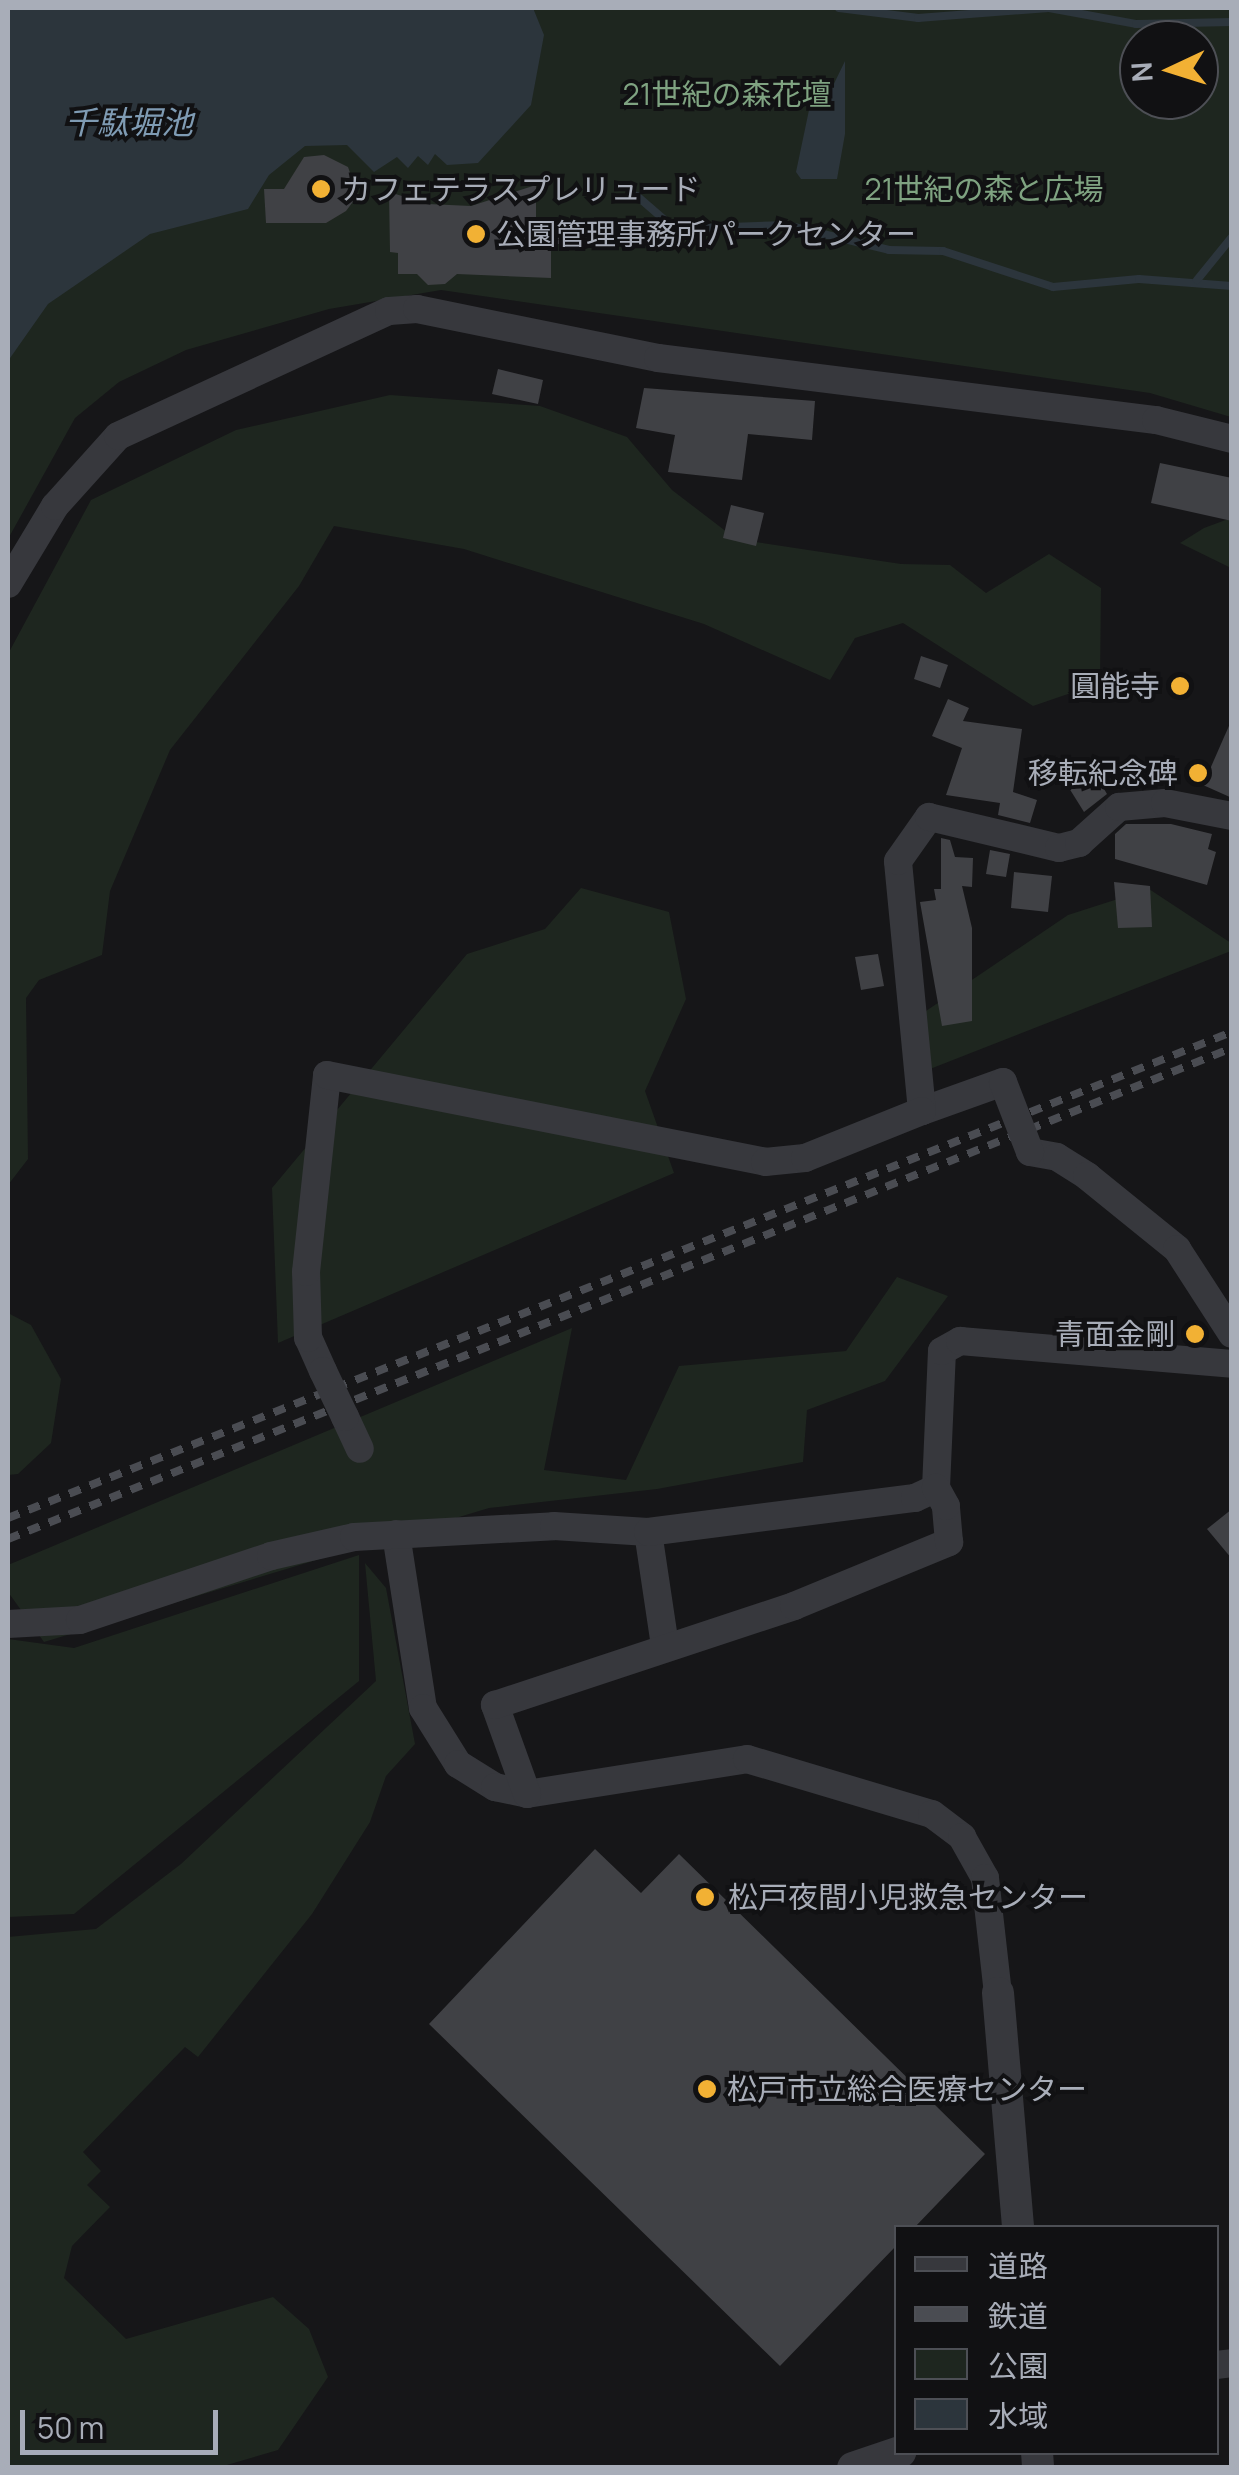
<!DOCTYPE html>
<html>
<head>
<meta charset="utf-8">
<style>
  body { margin:0 }
  #map { position:relative; width:1239px; height:2475px; overflow:hidden; background:#161618; font-family:Manrope,"Noto Sans JP",sans-serif }
  div>[style] { position:absolute }
  .green>* { inset:0; background:#1e261f }
  .water>* { inset:0; background:#2c353c }
  .stream>* { height:8px; margin:-4px; padding:0 4px; transform-origin:4px; border-radius:4px; background:#2c353c }
  .building>* { inset:0; background:#404145 }
  .minor>* { height:28px; margin:-14px; padding:0 14px; transform-origin:14px; border-radius:14px; background:#37383d }
  .tertiary>* { height:32px; margin:-16px; padding:0 16px; transform-origin:16px; border-radius:16px; background:#37383d }
  .rail>* { height:8px; margin-top:-4px; transform-origin:0; background:repeating-linear-gradient(90deg,#4a4c52 0 12px,transparent 0 22px) }
  .minor-bridge>* { height:28px; margin:-14px; padding:0 14px; transform-origin:14px; border-radius:14px; background:#37383d }
  .dots>* { width:28px; height:28px; translate:-50% -50%; box-sizing:border-box; border:5px solid #111113; border-radius:50% }
  span { translate:-50% -50%; white-space:nowrap; text-align:center; line-height:1.15; -webkit-text-stroke:8px #111113; paint-order:stroke }
  .park-label { font-size:30px; color:#7fa381 }
  .poi-label { font-size:30px; color:#a8adb8 }
  .left { translate:0 -50%; text-align:left }
  .right { translate:-100% -50%; text-align:right }
  .water-label { font-size:32px; color:#7f9bb3; font-style:italic }
  .frame { position:absolute; inset:0; border:10px solid #a8adb8; pointer-events:none }
  .legend { position:absolute; left:894px; top:2225px; width:325px; height:230px; box-sizing:border-box; background:#111113; border:2px solid #4d4f55; margin:0; padding:12px 18px; list-style:none; font-size:30px; color:#a8adb8 }
  .legend li { display:flex; align-items:center; gap:20px; height:50px }
  .legend b { width:50px; border:2px solid #4d4f55 }
  .north { position:absolute; left:1119px; top:20px; width:100px; height:100px; box-sizing:border-box; background:#111113; border:2px solid #4d4f55; border-radius:50%; rotate:266deg; font-size:28px; font-weight:700; line-height:40px; text-align:center; color:#a8adb8 }
  .north::after { content:''; display:block; margin:auto; width:35px; height:45px; background:#f2b134; clip-path:polygon(50% 0,100% 100%,50% 72%,0 100%) }
  .scale { position:absolute; left:20px; top:2410px; width:198px; height:45px; box-sizing:border-box; border:5px solid #a8adb8; border-top:0; padding-left:12px; font-size:30px; line-height:35px; white-space:nowrap; color:#a8adb8; -webkit-text-stroke:8px #111113; paint-order:stroke }
</style>
</head>
<body>
<div id="map">
  <div class="green">
    <i style="clip-path:polygon(evenodd,8px 8px,1231px 8px,1231px 417px,1150px 393px,441px 290px,329px 309px,186px 350px,119px 382px,75px 418px,8px 539px,8px 8px,1139px 40px,1199px 40px,1199px 100px,1139px 100px,1139px 40px)"></i>
    <i style="clip-path:polygon(390px 395px,540px 406px,627px 437px,672px 490px,736px 539px,901px 564px,950px 565px,986px 593px,1049px 554px,1101px 588px,1100px 683px,1033px 706px,903px 623px,855px 638px,830px 680px,704px 624px,464px 549px,334px 526px,299px 586px,170px 750px,110px 891px,102px 955px,39px 980px,26px 998px,28px 1159px,8px 1185px,8px 654px,91px 500px,236px 430px)"></i>
    <i style="clip-path:polygon(1231px 518px,1231px 568px,1180px 543px,1204px 528px)"></i>
    <i style="clip-path:polygon(581px 888px,669px 912px,686px 999px,645px 1091px,674px 1173px,278px 1343px,272px 1188px,467px 954px,545px 929px)"></i>
    <i style="clip-path:polygon(1149px 889px,1231px 943px,1231px 951px,930px 1069px,923px 1013px,1068px 915px)"></i>
    <i style="clip-path:polygon(897px 1277px,948px 1296px,885px 1381px,807px 1410px,803px 1462px,657px 1489px,489px 1508px,44px 1642px,8px 1592px,8px 1565px,572px 1328px,544px 1470px,626px 1480px,679px 1366px,846px 1351px)"></i>
    <i style="clip-path:polygon(8px 1313px,31px 1325px,61px 1379px,51px 1443px,18px 1474px,8px 1475px)"></i>
    <i style="clip-path:polygon(359px 1555px,359px 1681px,74px 1914px,8px 1917px,8px 1639px,74px 1648px)"></i>
    <i style="clip-path:polygon(365px 1563px,386px 1588px,415px 1744px,386px 1776px,370px 1822px,312px 1914px,198px 2057px,185px 2047px,83px 2152px,101px 2171px,87px 2185px,110px 2207px,72px 2246px,64px 2278px,126px 2339px,273px 2297px,309px 2329px,328px 2377px,278px 2450px,220px 2467px,8px 2467px,8px 1937px,96px 1929px,181px 1864px,376px 1681px)"></i>
  </div>
  <div class="water">
    <i style="clip-path:polygon(8px 8px,533px 8px,544px 35px,531px 105px,478px 163px,447px 165px,435px 154px,428px 165px,418px 156px,408px 168px,397px 157px,374px 172px,347px 145px,305px 146px,269px 175px,248px 209px,150px 234px,48px 304px,8px 361px)"></i>
    <i style="clip-path:polygon(845px 61px,845px 134px,837px 179px,801px 179px,796px 172px,809px 110px,827px 98px)"></i>
  </div>
  <div class="stream">
    <i style="left:839px;top:8px;width:80px;rotate:7.2deg"></i>
    <i style="left:918px;top:18px;width:131px;rotate:-4.4deg"></i>
    <i style="left:1049px;top:8px;width:88px;rotate:10.4deg"></i>
    <i style="left:1136px;top:24px;width:96px;rotate:-1.2deg"></i>
    <i style="left:637px;top:196px;width:50px;rotate:41deg"></i>
    <i style="left:675px;top:229px;width:111px;rotate:-2.1deg"></i>
    <i style="left:786px;top:225px;width:106px;rotate:13.6deg"></i>
    <i style="left:889px;top:250px;width:54px;rotate:1.1deg"></i>
    <i style="left:943px;top:251px;width:116px;rotate:18.1deg"></i>
    <i style="left:1053px;top:287px;width:86px;rotate:-5.3deg"></i>
    <i style="left:1139px;top:279px;width:93px;rotate:4.3deg"></i>
    <i style="left:1197px;top:280px;width:55px;rotate:-50.9deg"></i>
  </div>
  <div class="building">
    <i style="clip-path:polygon(324px 155px,348px 167px,358px 195px,346px 211px,326px 223px,266px 223px,264px 189px,284px 189px,304px 157px)"></i>
    <i style="clip-path:polygon(536px 185px,536px 218px,563px 218px,563px 244px,551px 244px,551px 278px,457px 274px,445px 284px,428px 285px,417px 274px,398px 274px,398px 253px,390px 252px,389px 192px,428px 204px,471px 206px)"></i>
    <i style="clip-path:polygon(498px 369px,543px 380px,538px 404px,492px 394px)"></i>
    <i style="clip-path:polygon(644px 388px,815px 401px,812px 440px,748px 434px,742px 480px,668px 472px,675px 435px,636px 428px)"></i>
    <i style="clip-path:polygon(1160px 463px,1232px 478px,1232px 521px,1151px 503px)"></i>
    <i style="clip-path:polygon(731px 505px,764px 513px,756px 546px,723px 538px)"></i>
    <i style="clip-path:polygon(921px 656px,948px 665px,940px 688px,914px 679px)"></i>
    <i style="clip-path:polygon(948px 699px,969px 708px,963px 721px,1022px 729px,1013px 792px,1037px 800px,1030px 823px,998px 815px,1000px 803px,946px 795px,962px 748px,932px 736px)"></i>
    <i style="clip-path:polygon(1232px 719px,1232px 798px,1203px 785px)"></i>
    <i style="clip-path:polygon(1089px 764px,1107px 794px,1084px 812px,1064px 780px)"></i>
    <i style="clip-path:polygon(1126px 824px,1171px 824px,1212px 834px,1208px 849px,1216px 852px,1207px 885px,1115px 859px,1115px 834px)"></i>
    <i style="clip-path:polygon(941px 838px,950px 840px,955px 857px,973px 858px,972px 887px,962px 886px,972px 928px,972px 1021px,942px 1026px,920px 902px,936px 900px,934px 889px,941px 889px)"></i>
    <i style="clip-path:polygon(990px 850px,1010px 854px,1006px 877px,986px 874px)"></i>
    <i style="clip-path:polygon(1014px 872px,1052px 876px,1048px 912px,1011px 908px)"></i>
    <i style="clip-path:polygon(1114px 882px,1150px 886px,1152px 927px,1118px 928px)"></i>
    <i style="clip-path:polygon(878px 954px,884px 986px,861px 990px,855px 957px)"></i>
    <i style="clip-path:polygon(1232px 1509px,1232px 1559px,1207px 1529px)"></i>
    <i style="clip-path:polygon(595px 1849px,641px 1893px,679px 1854px,985px 2154px,914px 2228px,896px 2228px,896px 2246px,780px 2366px,429px 2024px)"></i>
  </div>
  <div class="minor">
    <i style="left:8px;top:584px;width:91px;rotate:-58.9deg"></i>
    <i style="left:55px;top:506px;width:94px;rotate:-48deg"></i>
    <i style="left:118px;top:436px;width:298px;rotate:-24.8deg"></i>
    <i style="left:389px;top:311px;width:28px;rotate:-4deg"></i>
    <i style="left:417px;top:309px;width:246px;rotate:11.5deg"></i>
    <i style="left:658px;top:358px;width:502px;rotate:7.1deg"></i>
    <i style="left:1156px;top:420px;width:78px;rotate:14deg"></i>
    <i style="left:1003px;top:1082px;width:86px;rotate:160.3deg"></i>
    <i style="left:922px;top:1111px;width:251px;rotate:-95.5deg"></i>
    <i style="left:898px;top:861px;width:54px;rotate:-54.8deg"></i>
    <i style="left:929px;top:817px;width:134px;rotate:13.4deg"></i>
    <i style="left:1059px;top:848px;width:21px;rotate:-14deg"></i>
    <i style="left:1079px;top:843px;width:54px;rotate:-42deg"></i>
    <i style="left:1119px;top:807px;width:46px;rotate:-5deg"></i>
    <i style="left:1165px;top:803px;width:68px;rotate:11deg"></i>
    <i style="left:1030px;top:1152px;width:27px;rotate:10deg"></i>
    <i style="left:1057px;top:1157px;width:36px;rotate:32deg"></i>
    <i style="left:1087px;top:1176px;width:116px;rotate:39deg"></i>
    <i style="left:1177px;top:1249px;width:101px;rotate:57.1deg"></i>
    <i style="left:323px;top:1371px;width:36px;rotate:-114deg"></i>
    <i style="left:308px;top:1338px;width:66px;rotate:-91.7deg"></i>
    <i style="left:306px;top:1272px;width:198px;rotate:-83.9deg"></i>
    <i style="left:327px;top:1075px;width:447px;rotate:11.2deg"></i>
    <i style="left:765px;top:1162px;width:40px;rotate:-5.7deg"></i>
    <i style="left:805px;top:1158px;width:126px;rotate:-21.9deg"></i>
    <i style="left:345px;top:1417px;width:35px;rotate:65deg"></i>
    <i style="left:648px;top:1532px;width:115px;rotate:81.5deg"></i>
    <i style="left:396px;top:1534px;width:176px;rotate:81.2deg"></i>
    <i style="left:423px;top:1708px;width:66px;rotate:58deg"></i>
    <i style="left:458px;top:1764px;width:44px;rotate:31.9deg"></i>
    <i style="left:495px;top:1787px;width:33px;rotate:12deg"></i>
    <i style="left:527px;top:1794px;width:223px;rotate:-9deg"></i>
    <i style="left:747px;top:1759px;width:193px;rotate:16.6deg"></i>
    <i style="left:932px;top:1814px;width:38px;rotate:37deg"></i>
    <i style="left:962px;top:1837px;width:47px;rotate:60.7deg"></i>
    <i style="left:985px;top:1878px;width:116px;rotate:83.6deg"></i>
    <i style="left:8px;top:1624px;width:72px;rotate:-3.2deg"></i>
    <i style="left:80px;top:1620px;width:201px;rotate:-18.5deg"></i>
    <i style="left:271px;top:1556px;width:85px;rotate:-12.9deg"></i>
    <i style="left:354px;top:1537px;width:200px;rotate:-3.1deg"></i>
    <i style="left:554px;top:1526px;width:94px;rotate:3.7deg"></i>
    <i style="left:648px;top:1532px;width:269px;rotate:-7.3deg"></i>
    <i style="left:915px;top:1498px;width:23px;rotate:-25deg"></i>
    <i style="left:936px;top:1488px;width:137px;rotate:-87.5deg"></i>
    <i style="left:942px;top:1351px;width:21px;rotate:-29deg"></i>
    <i style="left:960px;top:1341px;width:273px;rotate:4.8deg"></i>
    <i style="left:527px;top:1794px;width:95px;rotate:-109.8deg"></i>
    <i style="left:495px;top:1705px;width:315px;rotate:-18.3deg"></i>
    <i style="left:794px;top:1606px;width:168px;rotate:-22.4deg"></i>
    <i style="left:949px;top:1542px;width:36px;rotate:-95deg"></i>
    <i style="left:946px;top:1506px;width:21px;rotate:-119deg"></i>
    <i style="left:1216px;top:2365px;width:16px;rotate:-7deg"></i>
  </div>
  <div class="tertiary">
    <i style="left:998px;top:1993px;width:236px;rotate:85.1deg"></i>
    <i style="left:1037px;top:2452px;width:16px;rotate:86deg"></i>
    <i style="left:853px;top:2468px;width:50px;rotate:-18.8deg"></i>
  </div>
  <div class="rail">
    <i style="left:8px;top:1518px;width:1317px;rotate:-21.66deg"></i>
    <i style="left:8px;top:1539px;width:1319px;rotate:-21.86deg"></i>
  </div>
  <div class="minor-bridge">
    <i style="left:1003px;top:1082px;width:75px;rotate:68.9deg"></i>
    <i style="left:323px;top:1371px;width:51px;rotate:64.4deg"></i>
  </div>
  <div class="dots">
    <i style="left:321px;top:189px;background:#f2b134"></i>
    <i style="left:476px;top:234px;background:#f2b134"></i>
    <i style="left:1180px;top:686px;background:#f2b134"></i>
    <i style="left:1198px;top:773px;background:#f2b134"></i>
    <i style="left:1195px;top:1334px;background:#f2b134"></i>
    <i style="left:705px;top:1897px;background:#f2b134"></i>
    <i style="left:707px;top:2089px;background:#f2b134"></i>
  </div>
  <div class="park-label">
    <span style="left:727px;top:94px">21世紀の森花壇</span>
    <span style="left:984px;top:189px">21世紀の森と広場</span>
  </div>
  <div class="poi-label">
    <span class="left" style="left:341px;top:189px">カフェテラスプレリュード</span>
    <span class="left" style="left:496px;top:234px">公園管理事務所パークセンター</span>
    <span class="right" style="left:1160px;top:686px">圓能寺</span>
    <span class="right" style="left:1178px;top:773px">移転紀念碑</span>
    <span class="right" style="left:1175px;top:1334px">青面金剛</span>
    <span class="left" style="left:728px;top:1897px">松戸夜間小児救急センター</span>
    <span class="left" style="left:727px;top:2089px">松戸市立総合医療センター</span>
  </div>
  <div class="water-label">
    <span style="left:129px;top:122px">千駄堀池</span>
  </div>
  <div class="frame"></div>
  <ul class="legend">
  <li><b style="height:12px;background:#37383d"></b>道路</li>
  <li><b style="height:12px;background:#4a4c52"></b>鉄道</li>
  <li><b style="height:28px;background:#1e261f"></b>公園</li>
  <li><b style="height:28px;background:#2c353c"></b>水域</li>
  </ul>
  <div class="north">N</div>
  <div class="scale">50 m</div>
</div>
</body>
</html>
